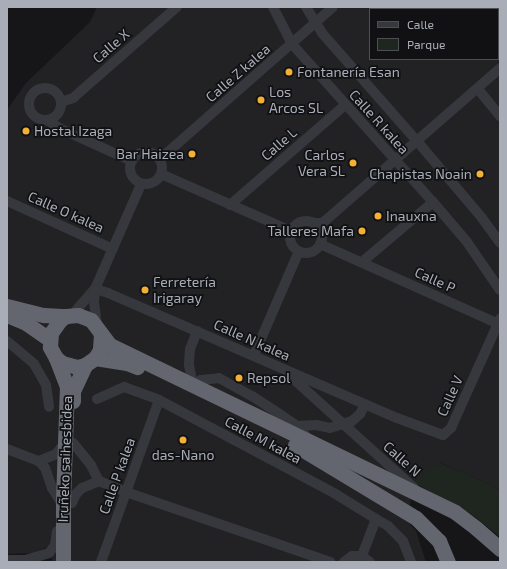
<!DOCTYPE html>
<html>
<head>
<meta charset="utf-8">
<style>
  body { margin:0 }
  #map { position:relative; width:507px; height:569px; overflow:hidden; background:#161618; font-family:"Exo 2",sans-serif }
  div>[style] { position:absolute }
  .built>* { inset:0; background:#222225 }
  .green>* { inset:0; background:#1e261f }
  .minor>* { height:10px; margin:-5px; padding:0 5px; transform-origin:5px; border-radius:5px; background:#37383d }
  .minor>.ring { margin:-5px; padding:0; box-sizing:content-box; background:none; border:10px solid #37383d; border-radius:50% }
  .highway>* { height:15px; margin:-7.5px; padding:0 7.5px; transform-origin:7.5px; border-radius:7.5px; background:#63666e }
  .dots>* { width:11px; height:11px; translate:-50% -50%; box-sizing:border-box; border:2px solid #111113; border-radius:50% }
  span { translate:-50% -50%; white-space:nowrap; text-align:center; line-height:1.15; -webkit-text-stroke:3.5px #111113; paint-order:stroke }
  .street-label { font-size:14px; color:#a8adb8 }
  .poi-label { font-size:14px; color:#a8adb8 }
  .left { translate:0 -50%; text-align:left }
  .right { translate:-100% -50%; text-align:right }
  .frame { position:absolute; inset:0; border:8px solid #a8adb8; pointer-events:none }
  .legend { position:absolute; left:369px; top:8px; width:130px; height:52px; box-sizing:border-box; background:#111113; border:1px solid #4d4f55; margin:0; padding:5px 7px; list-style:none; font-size:12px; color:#a8adb8 }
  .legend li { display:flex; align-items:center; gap:8px; height:20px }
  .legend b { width:20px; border:1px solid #4d4f55 }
</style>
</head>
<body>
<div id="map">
  <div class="built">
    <i style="clip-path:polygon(evenodd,97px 7px,500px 7px,500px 490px,465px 473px,440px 463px,413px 482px,408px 522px,416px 531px,426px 562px,52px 562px,53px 541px,51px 545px,35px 553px,7px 554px,7px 110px,26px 83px,90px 22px,97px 7px,370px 9px,498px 9px,498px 59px,370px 59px,370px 9px)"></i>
  </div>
  <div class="green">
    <i style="clip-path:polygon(439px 463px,465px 473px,500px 490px,500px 537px,474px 516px,413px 482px)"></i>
  </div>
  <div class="minor">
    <i style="left:273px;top:7px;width:42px;rotate:62.8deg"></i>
    <i style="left:292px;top:44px;width:212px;rotate:48.3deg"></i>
    <i style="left:433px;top:202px;width:52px;rotate:49.6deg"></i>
    <i style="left:467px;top:242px;width:58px;rotate:55.5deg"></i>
    <i style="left:306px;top:7px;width:31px;rotate:58deg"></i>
    <i style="left:322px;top:33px;width:144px;rotate:48.7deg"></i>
    <i style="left:417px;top:141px;width:101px;rotate:49.8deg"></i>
    <i style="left:482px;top:218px;width:31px;rotate:54deg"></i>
    <i class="ring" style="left:29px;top:88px;width:22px;height:22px"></i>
    <i style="left:478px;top:89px;width:35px;rotate:51deg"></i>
    <i style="left:61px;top:102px;width:13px;rotate:-18deg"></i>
    <i style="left:73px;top:98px;width:138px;rotate:-41.2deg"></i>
    <i style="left:47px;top:120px;width:17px;rotate:33deg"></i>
    <i style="left:61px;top:129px;width:78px;rotate:24.3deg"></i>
    <i class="ring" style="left:130px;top:152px;width:22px;height:22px"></i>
    <i style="left:160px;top:159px;width:230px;rotate:-41.3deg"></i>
    <i style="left:161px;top:174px;width:142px;rotate:23.7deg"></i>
    <i style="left:7px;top:201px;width:116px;rotate:24.4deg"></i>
    <i style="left:230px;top:205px;width:152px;rotate:-41deg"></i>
    <i class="ring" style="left:290px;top:221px;width:22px;height:22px"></i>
    <i style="left:314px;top:223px;width:8px"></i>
    <i style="left:322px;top:223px;width:5px;rotate:-37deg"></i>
    <i style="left:326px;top:220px;width:231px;rotate:-41.1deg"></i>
    <i style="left:320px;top:244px;width:194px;rotate:24.1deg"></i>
    <i style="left:362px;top:262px;width:93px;rotate:-40.2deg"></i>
    <i style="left:95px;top:289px;width:14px;rotate:17deg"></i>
    <i style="left:108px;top:293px;width:315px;rotate:23.4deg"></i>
    <i style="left:397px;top:418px;width:49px;rotate:20.3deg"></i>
    <i style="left:443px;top:435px;width:11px;rotate:-41deg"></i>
    <i style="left:451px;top:428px;width:120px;rotate:-65.8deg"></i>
    <i style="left:72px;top:315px;width:35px;rotate:-49deg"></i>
    <i style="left:97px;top:326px;width:24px;rotate:-97deg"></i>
    <i style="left:94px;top:302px;width:13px;rotate:-86deg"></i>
    <i style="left:95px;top:289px;width:115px;rotate:-66.3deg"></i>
    <i style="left:197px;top:331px;width:19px;rotate:111deg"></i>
    <i style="left:190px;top:349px;width:16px;rotate:94deg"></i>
    <i style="left:189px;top:365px;width:20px;rotate:79deg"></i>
    <i style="left:193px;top:385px;width:9px;rotate:-32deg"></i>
    <i style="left:201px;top:380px;width:18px;rotate:-6deg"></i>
    <i style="left:219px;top:378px;width:38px;rotate:29deg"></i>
    <i style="left:252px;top:396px;width:27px;rotate:33deg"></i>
    <i style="left:275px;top:411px;width:27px;rotate:34deg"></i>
    <i style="left:297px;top:426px;width:15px;rotate:48deg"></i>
    <i style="left:7px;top:341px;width:35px;rotate:40deg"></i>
    <i style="left:34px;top:364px;width:24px;rotate:60deg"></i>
    <i style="left:46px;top:385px;width:22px;rotate:82deg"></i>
    <i style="left:254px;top:355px;width:113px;rotate:-66.6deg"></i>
    <i style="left:288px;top:374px;width:170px;rotate:42.1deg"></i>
    <i style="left:97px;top:399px;width:30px;rotate:-24deg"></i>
    <i style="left:124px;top:387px;width:37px;rotate:20deg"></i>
    <i style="left:159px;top:400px;width:198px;rotate:28deg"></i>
    <i style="left:334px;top:493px;width:49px;rotate:31.8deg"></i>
    <i style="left:376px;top:519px;width:40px;rotate:111deg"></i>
    <i style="left:297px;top:426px;width:19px;rotate:-3deg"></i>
    <i style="left:316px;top:425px;width:14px;rotate:12deg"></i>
    <i style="left:330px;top:428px;width:23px;rotate:-18deg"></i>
    <i style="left:352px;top:421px;width:11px;rotate:-41deg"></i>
    <i style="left:360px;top:414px;width:11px;rotate:-63deg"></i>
    <i style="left:7px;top:449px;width:34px;rotate:21deg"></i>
    <i style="left:99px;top:481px;width:29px;rotate:22deg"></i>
    <i style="left:126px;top:492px;width:216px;rotate:18.9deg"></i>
    <i style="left:72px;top:503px;width:10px;rotate:-66deg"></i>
    <i style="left:76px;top:494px;width:8px;rotate:-45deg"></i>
    <i style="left:82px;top:488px;width:18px;rotate:-22deg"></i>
    <i style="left:99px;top:481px;width:18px;rotate:-117deg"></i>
    <i style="left:91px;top:465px;width:28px;rotate:-129deg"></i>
    <i style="left:62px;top:504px;width:19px;rotate:-122deg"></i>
    <i style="left:52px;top:488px;width:21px;rotate:-109deg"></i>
    <i style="left:45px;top:468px;width:9px;rotate:-131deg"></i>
    <i style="left:39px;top:461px;width:18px;rotate:-22deg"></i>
    <i style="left:56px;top:454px;width:14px;rotate:-51deg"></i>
    <i style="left:376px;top:519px;width:14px;rotate:30deg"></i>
    <i style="left:388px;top:526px;width:21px;rotate:45deg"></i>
    <i style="left:403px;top:541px;width:22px;rotate:69deg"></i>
    <i style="left:7px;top:560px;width:18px"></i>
    <i style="left:25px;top:560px;width:25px;rotate:-16deg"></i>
    <i style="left:49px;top:553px;width:10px;rotate:-53deg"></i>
    <i style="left:55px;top:545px;width:14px;rotate:-82deg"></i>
    <i style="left:101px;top:562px;width:172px;rotate:-70.3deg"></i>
    <i style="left:344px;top:562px;width:10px;rotate:-37deg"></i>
    <i style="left:352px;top:556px;width:10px"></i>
    <i style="left:362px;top:556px;width:10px;rotate:37deg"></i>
  </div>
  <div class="highway">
    <i style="left:7px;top:306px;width:38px;rotate:14deg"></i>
    <i style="left:44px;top:315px;width:22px;rotate:3deg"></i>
    <i style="left:7px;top:315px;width:21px;rotate:23deg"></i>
    <i style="left:26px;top:323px;width:29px;rotate:35deg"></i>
    <i style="left:101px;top:334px;width:16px;rotate:94deg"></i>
    <i style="left:100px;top:350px;width:9px;rotate:122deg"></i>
    <i style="left:95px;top:358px;width:12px;rotate:145deg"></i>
    <i style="left:85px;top:365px;width:8px;rotate:166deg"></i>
    <i style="left:77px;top:367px;width:16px;rotate:-165deg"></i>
    <i style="left:62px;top:363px;width:8px;rotate:-140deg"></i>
    <i style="left:56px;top:358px;width:13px;rotate:-119deg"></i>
    <i style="left:50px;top:347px;width:14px;rotate:-86deg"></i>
    <i style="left:51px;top:333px;width:16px;rotate:-55deg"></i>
    <i style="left:60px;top:320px;width:7px;rotate:-34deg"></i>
    <i style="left:66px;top:316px;width:12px;rotate:-5deg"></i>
    <i style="left:78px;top:315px;width:14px;rotate:21deg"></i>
    <i style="left:91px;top:320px;width:31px;rotate:53deg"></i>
    <i style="left:110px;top:345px;width:383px;rotate:25.8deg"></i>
    <i style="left:455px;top:512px;width:26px;rotate:37deg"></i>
    <i style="left:476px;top:528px;width:32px;rotate:41deg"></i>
    <i style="left:56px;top:358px;width:30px;rotate:69deg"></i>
    <i style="left:67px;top:386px;width:116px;rotate:92deg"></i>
    <i style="left:63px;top:502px;width:60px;rotate:90deg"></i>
    <i style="left:95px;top:358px;width:32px;rotate:9deg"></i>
    <i style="left:127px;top:363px;width:11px;rotate:22deg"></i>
    <i style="left:73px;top:401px;width:10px;rotate:-90deg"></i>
    <i style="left:73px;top:391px;width:29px;rotate:-65deg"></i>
    <i style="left:295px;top:445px;width:141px;rotate:31.1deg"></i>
    <i style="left:416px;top:518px;width:33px;rotate:45deg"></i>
    <i style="left:439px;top:541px;width:23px;rotate:67deg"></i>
  </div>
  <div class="dots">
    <i style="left:289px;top:72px;background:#f2b134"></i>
    <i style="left:261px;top:100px;background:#f2b134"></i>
    <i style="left:26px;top:131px;background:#f2b134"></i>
    <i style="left:192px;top:154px;background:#f2b134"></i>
    <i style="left:353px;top:163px;background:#f2b134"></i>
    <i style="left:480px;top:174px;background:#f2b134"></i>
    <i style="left:378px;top:216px;background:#f2b134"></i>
    <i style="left:362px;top:231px;background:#f2b134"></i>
    <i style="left:145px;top:290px;background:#f2b134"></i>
    <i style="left:239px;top:378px;background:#f2b134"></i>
    <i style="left:183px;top:440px;background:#f2b134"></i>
  </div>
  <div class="street-label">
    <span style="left:111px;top:46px;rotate:-41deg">Calle X</span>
    <span style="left:238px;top:73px;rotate:-41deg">Calle Z kalea</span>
    <span style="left:379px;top:122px;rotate:48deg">Calle R kalea</span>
    <span style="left:279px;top:144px;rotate:-41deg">Calle L</span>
    <span style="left:66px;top:212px;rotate:24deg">Calle O kalea</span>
    <span style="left:435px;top:280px;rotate:24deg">Calle P</span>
    <span style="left:252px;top:340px;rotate:24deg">Calle N kalea</span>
    <span style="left:450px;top:396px;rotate:-66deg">Calle V</span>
    <span style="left:263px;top:440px;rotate:28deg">Calle M kalea</span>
    <span style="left:65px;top:459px;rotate:-88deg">Iruñeko saihesbidea</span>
    <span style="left:402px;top:459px;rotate:42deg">Calle N</span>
    <span style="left:117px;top:476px;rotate:-70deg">Calle P kalea</span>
  </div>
  <div class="poi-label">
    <span class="left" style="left:297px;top:72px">Fontanería Esan</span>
    <span class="left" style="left:269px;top:100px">Los<br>Arcos SL</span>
    <span class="left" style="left:34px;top:131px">Hostal Izaga</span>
    <span class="right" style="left:184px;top:154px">Bar Haizea</span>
    <span class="right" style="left:345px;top:163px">Carlos<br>Vera SL</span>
    <span class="right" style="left:472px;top:174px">Chapistas Noain</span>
    <span class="left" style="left:386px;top:216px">Inauxna</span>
    <span class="right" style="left:354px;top:231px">Talleres Mafa</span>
    <span class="left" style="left:153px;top:290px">Ferretería<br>Irigaray</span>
    <span class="left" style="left:247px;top:378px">Repsol</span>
    <span style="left:183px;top:455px">das-Nano</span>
  </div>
  <div class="frame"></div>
  <ul class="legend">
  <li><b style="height:5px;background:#37383d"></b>Calle</li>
  <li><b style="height:11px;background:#1e261f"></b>Parque</li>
  </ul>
</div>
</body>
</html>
